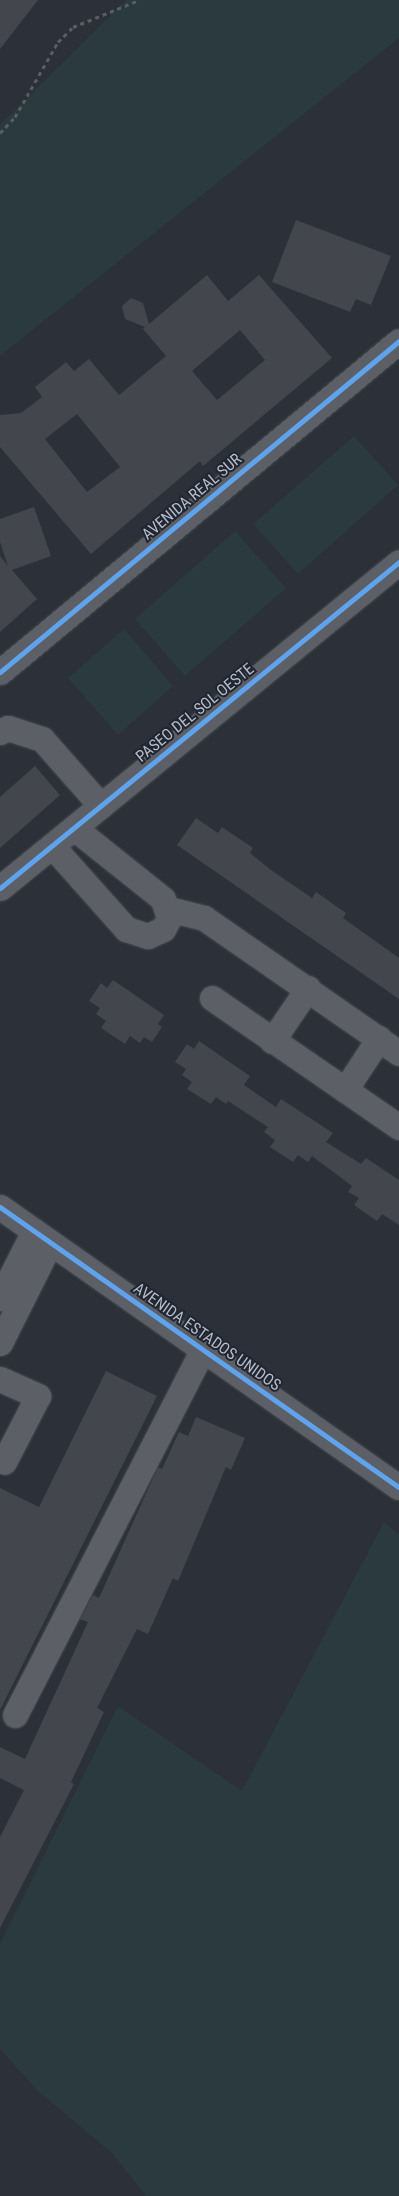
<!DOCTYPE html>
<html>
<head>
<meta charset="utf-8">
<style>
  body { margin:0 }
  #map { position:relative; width:399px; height:2196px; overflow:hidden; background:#2c3038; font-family:"Roboto Condensed",sans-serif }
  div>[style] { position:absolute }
  .green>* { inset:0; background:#2a3a3e }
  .building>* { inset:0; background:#43464d }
  .path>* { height:3px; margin-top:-1.5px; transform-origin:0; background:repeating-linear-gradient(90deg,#5a5e63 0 4px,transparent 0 8px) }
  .roads { filter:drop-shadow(0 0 1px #484b51) drop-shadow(0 0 1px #484b51) }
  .minor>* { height:25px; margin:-12.5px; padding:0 12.5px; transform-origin:12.5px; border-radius:12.5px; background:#5c5f66 }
  .cycleway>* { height:5px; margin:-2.5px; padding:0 2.5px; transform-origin:2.5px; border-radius:2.5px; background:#60a3ed }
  span { translate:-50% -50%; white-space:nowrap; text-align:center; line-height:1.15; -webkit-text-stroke:4px #202632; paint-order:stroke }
  .street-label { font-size:16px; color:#b7bcc8 }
</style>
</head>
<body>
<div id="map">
  <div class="green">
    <i style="clip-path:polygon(126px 0,399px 0,399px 38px,0 356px,0 125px)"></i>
    <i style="clip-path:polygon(354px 436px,398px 485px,298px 574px,253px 524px)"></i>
    <i style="clip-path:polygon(235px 531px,286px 588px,185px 676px,135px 619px)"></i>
    <i style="clip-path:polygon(124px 629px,173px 686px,118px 735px,68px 678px)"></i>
    <i style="clip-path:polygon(384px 1522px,399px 1534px,399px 2196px,146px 2196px,112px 2153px,39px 2092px,0 2049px,0 1944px,118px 1706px,242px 1791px)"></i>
  </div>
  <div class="building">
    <i style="clip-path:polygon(0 0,38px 0,0 49px)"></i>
    <i style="clip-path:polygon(296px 220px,391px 256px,371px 305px,356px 299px,350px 312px,272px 282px)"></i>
    <i style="clip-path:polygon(evenodd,207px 275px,228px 301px,259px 275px,332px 358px,203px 466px,200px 461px,91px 554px,0 447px,0 415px,21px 413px,42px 397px,35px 387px,66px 362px,74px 371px,89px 359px,119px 395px,166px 356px,143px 329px,145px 327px,125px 319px,122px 306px,131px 298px,143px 303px,149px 324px,207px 275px,240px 330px,265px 360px,217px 400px,192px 371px,240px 330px,207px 275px,77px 414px,120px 467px,87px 492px,45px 439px,77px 414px)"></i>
    <i style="clip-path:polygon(34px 507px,51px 556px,12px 570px,37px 599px,0 632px,0 556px,8px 566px,0 542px,0 519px)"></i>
    <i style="clip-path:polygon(35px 766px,60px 795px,0 848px,0 797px)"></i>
    <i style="clip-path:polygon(196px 818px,218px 833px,222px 827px,253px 848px,250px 853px,271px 870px,312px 898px,316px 892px,346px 913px,343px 918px,399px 958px,399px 999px,177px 845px)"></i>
    <i style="clip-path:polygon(113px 980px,164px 1015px,158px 1024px,162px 1027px,152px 1042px,144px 1037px,140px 1043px,130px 1036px,125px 1044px,101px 1028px,106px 1021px,96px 1014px,100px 1008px,89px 1001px,101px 983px,107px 988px)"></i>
    <i style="clip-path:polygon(199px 1041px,250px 1076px,244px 1085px,276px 1107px,281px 1099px,333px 1133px,326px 1142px,361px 1164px,366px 1158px,399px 1180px,399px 1225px,382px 1214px,377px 1221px,354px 1205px,359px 1198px,348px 1192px,352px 1186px,312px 1156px,308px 1162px,298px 1155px,293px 1162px,270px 1147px,275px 1140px,264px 1132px,268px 1127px,228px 1101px,226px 1104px,216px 1097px,211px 1104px,187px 1089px,192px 1082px,182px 1075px,186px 1069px,175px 1062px,187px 1044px,194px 1049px)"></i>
    <i style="clip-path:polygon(106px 1371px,157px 1396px,0 1710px,0 1488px,39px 1507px)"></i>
    <i style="clip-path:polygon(196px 1417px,245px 1438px,231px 1470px,226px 1467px,178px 1581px,173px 1578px,148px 1634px,137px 1629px,97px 1708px,104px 1712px,71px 1782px,74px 1784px,0 1928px,0 1837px,24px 1790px,0 1778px,0 1747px,25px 1759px,88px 1622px,80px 1619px,93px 1595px,99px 1598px,158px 1467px,162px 1469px,179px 1432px,188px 1436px)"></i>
  </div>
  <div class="path">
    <i style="left:0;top:133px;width:22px;rotate:-47deg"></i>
    <i style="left:15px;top:117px;width:86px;rotate:-60.2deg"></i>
    <i style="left:58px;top:42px;width:21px;rotate:-45deg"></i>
    <i style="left:73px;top:27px;width:71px;rotate:-22.2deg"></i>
  </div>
  <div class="roads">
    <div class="minor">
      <i style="left:0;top:672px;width:518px;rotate:-39.68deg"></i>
      <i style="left:0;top:732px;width:9px;rotate:-27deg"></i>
      <i style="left:8px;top:728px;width:36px;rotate:18deg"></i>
      <i style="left:42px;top:739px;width:89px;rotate:48.6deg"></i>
      <i style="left:53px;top:847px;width:110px;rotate:48.3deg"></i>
      <i style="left:126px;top:929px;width:23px;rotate:18deg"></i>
      <i style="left:148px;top:936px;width:17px;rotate:-25deg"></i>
      <i style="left:163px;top:929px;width:13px;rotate:-61deg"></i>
      <i style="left:169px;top:918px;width:20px;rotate:-108deg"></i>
      <i style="left:163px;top:899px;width:114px;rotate:-141.4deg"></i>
      <i style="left:0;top:888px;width:515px;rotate:-39.25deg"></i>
      <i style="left:168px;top:909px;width:37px;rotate:14deg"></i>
      <i style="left:204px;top:918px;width:237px;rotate:34.7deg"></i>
      <i style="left:212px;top:998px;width:227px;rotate:34.6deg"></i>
      <i style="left:272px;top:1041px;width:64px;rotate:-55.8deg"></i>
      <i style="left:345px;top:1090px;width:62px;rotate:-56.8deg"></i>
      <i style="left:0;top:1207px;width:487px;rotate:35.1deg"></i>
      <i style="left:0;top:1298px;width:75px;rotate:-63.1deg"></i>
      <i style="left:0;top:1343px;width:112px;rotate:-63.4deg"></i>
      <i style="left:0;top:1379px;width:42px;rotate:24.1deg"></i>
      <i style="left:38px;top:1396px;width:74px;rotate:117.3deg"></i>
      <i style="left:15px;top:1715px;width:411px;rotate:-62.8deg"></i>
    </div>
  </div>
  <div class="cycleway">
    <i style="left:0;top:672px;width:518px;rotate:-39.68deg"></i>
    <i style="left:0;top:888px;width:515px;rotate:-39.25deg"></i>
    <i style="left:0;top:1207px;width:487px;rotate:35.1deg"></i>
  </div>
  <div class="street-label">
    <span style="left:192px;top:497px;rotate:-40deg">AVENIDA REAL SUR</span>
    <span style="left:195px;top:713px;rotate:-39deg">PASEO DEL SOL OESTE</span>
    <span style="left:207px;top:1337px;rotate:35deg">AVENIDA ESTADOS UNIDOS</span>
  </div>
</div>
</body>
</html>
